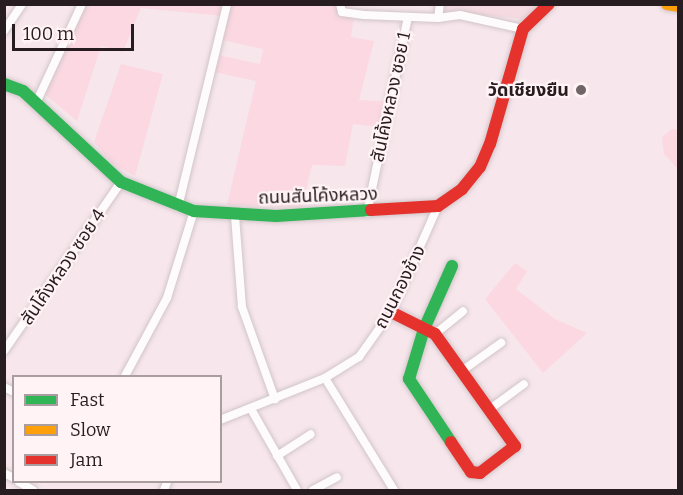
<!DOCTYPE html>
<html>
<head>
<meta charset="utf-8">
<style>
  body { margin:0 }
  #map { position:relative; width:683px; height:495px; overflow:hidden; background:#f7e7ec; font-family:Bitter,"Noto Sans Thai",serif }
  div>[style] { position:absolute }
  .built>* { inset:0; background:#f5dae1 }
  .green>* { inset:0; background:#fbd8e2 }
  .roads { filter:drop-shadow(0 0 2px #d1c5c9) drop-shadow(0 0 2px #d1c5c9) }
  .street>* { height:8px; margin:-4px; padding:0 4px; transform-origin:4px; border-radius:4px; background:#fefbfc }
  .fast>* { height:12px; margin:-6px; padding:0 6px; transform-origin:6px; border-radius:6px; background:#30b455 }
  .slow>* { height:12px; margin:-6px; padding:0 6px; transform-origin:6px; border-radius:6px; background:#ff9f0a }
  .jam>* { height:12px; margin:-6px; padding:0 6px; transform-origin:6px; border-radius:6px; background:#e5322d }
  .dots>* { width:16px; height:16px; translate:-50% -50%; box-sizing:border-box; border:3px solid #fff3f6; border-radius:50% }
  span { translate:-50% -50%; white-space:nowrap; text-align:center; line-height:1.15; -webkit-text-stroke:4.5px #fff3f6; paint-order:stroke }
  .poi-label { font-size:18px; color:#271d20; font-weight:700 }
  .right { translate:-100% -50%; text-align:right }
  .street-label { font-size:18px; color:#271d20 }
  .frame { position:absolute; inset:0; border:6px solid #271d20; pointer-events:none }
  .legend { position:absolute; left:12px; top:375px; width:210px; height:108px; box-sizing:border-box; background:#fff3f6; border:2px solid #a99da0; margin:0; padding:8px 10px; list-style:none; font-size:18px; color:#271d20 }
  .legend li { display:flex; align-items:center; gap:12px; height:30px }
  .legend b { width:30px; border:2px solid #a99da0 }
  .scale { position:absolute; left:12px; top:24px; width:122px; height:27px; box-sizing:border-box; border:3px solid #271d20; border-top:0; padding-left:8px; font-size:18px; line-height:21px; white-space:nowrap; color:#271d20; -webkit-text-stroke:4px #fff3f6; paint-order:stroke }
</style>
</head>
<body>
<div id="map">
  <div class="built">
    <i style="clip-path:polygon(444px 5px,542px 5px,522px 19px,443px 11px)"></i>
  </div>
  <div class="green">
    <i style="clip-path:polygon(339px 4px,341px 17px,354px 17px,351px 37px,374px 41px,359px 100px,392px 102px,386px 128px,353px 124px,345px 166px,312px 165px,302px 207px,227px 205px,256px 81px,210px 71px,214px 54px,260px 64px,263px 49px,218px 39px,223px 16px,141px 8px,123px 52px,101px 46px,77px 121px,41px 91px,82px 5px)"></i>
    <i style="clip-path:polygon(121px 64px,163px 74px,135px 176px,113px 164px,94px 142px)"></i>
    <i style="clip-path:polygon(672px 129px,678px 130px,678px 169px,664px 154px,662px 137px)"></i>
    <i style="clip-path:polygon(515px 263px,527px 271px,516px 289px,555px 319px,587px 333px,543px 373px,485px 299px)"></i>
  </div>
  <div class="roads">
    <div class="street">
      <i style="left:340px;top:4px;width:8px;rotate:76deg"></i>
      <i style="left:342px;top:12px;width:22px;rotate:8deg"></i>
      <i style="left:364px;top:15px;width:74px;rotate:2.3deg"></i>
      <i style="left:438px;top:18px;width:22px;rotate:-8deg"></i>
      <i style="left:460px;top:15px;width:65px;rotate:12.5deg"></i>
      <i style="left:438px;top:18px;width:14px;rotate:-82deg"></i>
      <i style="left:4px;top:31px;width:32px;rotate:-56deg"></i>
      <i style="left:36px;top:103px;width:109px;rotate:-65.1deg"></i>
      <i style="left:178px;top:207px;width:209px;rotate:-76.4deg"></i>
      <i style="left:367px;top:213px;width:200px;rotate:-78.2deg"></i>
      <i style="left:235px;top:216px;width:91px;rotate:85.6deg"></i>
      <i style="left:242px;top:307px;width:98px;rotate:70.3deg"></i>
      <i style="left:435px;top:334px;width:36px;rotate:-39deg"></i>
      <i style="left:4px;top:351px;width:206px;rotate:-55.3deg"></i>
      <i style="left:463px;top:370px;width:47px;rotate:-35.4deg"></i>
      <i style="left:125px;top:376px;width:89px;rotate:-61.7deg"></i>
      <i style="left:167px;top:298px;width:91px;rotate:-72.8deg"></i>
      <i style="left:325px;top:378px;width:132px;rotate:58.4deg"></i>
      <i style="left:4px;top:387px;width:11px;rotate:27deg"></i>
      <i style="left:251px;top:409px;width:93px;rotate:60.4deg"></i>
      <i style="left:490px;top:409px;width:42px;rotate:-36.3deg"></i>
      <i style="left:220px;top:420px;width:113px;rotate:-21.8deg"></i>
      <i style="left:325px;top:378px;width:40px;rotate:-32deg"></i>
      <i style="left:359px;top:357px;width:55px;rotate:-54.6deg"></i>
      <i style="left:391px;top:312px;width:116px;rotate:-66.1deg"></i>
      <i style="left:277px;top:456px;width:40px;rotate:-32.9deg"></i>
      <i style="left:4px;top:473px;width:11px;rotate:27deg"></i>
      <i style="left:19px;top:482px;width:16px;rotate:30deg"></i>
      <i style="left:164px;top:490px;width:9px;rotate:-69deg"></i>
      <i style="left:313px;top:490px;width:27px;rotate:-28deg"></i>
    </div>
    <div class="fast">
      <i style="left:4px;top:84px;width:20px;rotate:20deg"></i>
      <i style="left:23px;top:91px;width:134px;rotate:42.9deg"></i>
      <i style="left:121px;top:182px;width:79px;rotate:21.7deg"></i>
      <i style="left:194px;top:211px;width:82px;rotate:3.5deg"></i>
      <i style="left:276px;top:216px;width:95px;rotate:-3.6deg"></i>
      <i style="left:451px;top:442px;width:76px;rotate:-123.7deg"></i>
      <i style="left:409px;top:379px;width:52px;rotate:-73.3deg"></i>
      <i style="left:424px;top:329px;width:69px;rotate:-66deg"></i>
    </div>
    <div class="slow">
      <i style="left:667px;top:4px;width:11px;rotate:10deg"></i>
    </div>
    <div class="jam">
      <i style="left:371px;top:210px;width:67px;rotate:-3.4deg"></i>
      <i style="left:438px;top:206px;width:29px;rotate:-35deg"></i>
      <i style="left:462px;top:189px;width:28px;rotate:-51deg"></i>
      <i style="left:480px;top:167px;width:25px;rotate:-67deg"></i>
      <i style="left:490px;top:144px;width:120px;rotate:-74deg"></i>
      <i style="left:523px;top:29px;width:36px;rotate:-44deg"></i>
      <i style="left:391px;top:312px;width:49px;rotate:26.6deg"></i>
      <i style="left:435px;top:334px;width:138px;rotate:54.5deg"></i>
      <i style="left:515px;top:446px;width:44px;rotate:142.4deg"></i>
      <i style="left:480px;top:473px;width:9px;rotate:-174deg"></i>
      <i style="left:471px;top:472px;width:36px;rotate:-124deg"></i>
    </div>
  </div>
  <div class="dots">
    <i style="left:581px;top:90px;background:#706467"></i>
  </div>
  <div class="poi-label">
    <span class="right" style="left:569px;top:90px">วัดเชียงยืน</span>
  </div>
  <div class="street-label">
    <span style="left:391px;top:97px;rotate:-78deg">สันโค้งหลวง ซอย 1</span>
    <span style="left:318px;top:196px;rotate:-2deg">ถนนสันโค้งหลวง</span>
    <span style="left:63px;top:267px;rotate:-56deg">สันโค้งหลวง ซอย 4</span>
    <span style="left:400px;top:287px;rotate:-63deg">ถนนกองช้าง</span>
  </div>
  <div class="frame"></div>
  <ul class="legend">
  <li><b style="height:8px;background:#30b455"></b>Fast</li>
  <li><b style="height:8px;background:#ff9f0a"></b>Slow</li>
  <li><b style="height:8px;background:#e5322d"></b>Jam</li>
  </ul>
  <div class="scale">100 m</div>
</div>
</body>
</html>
